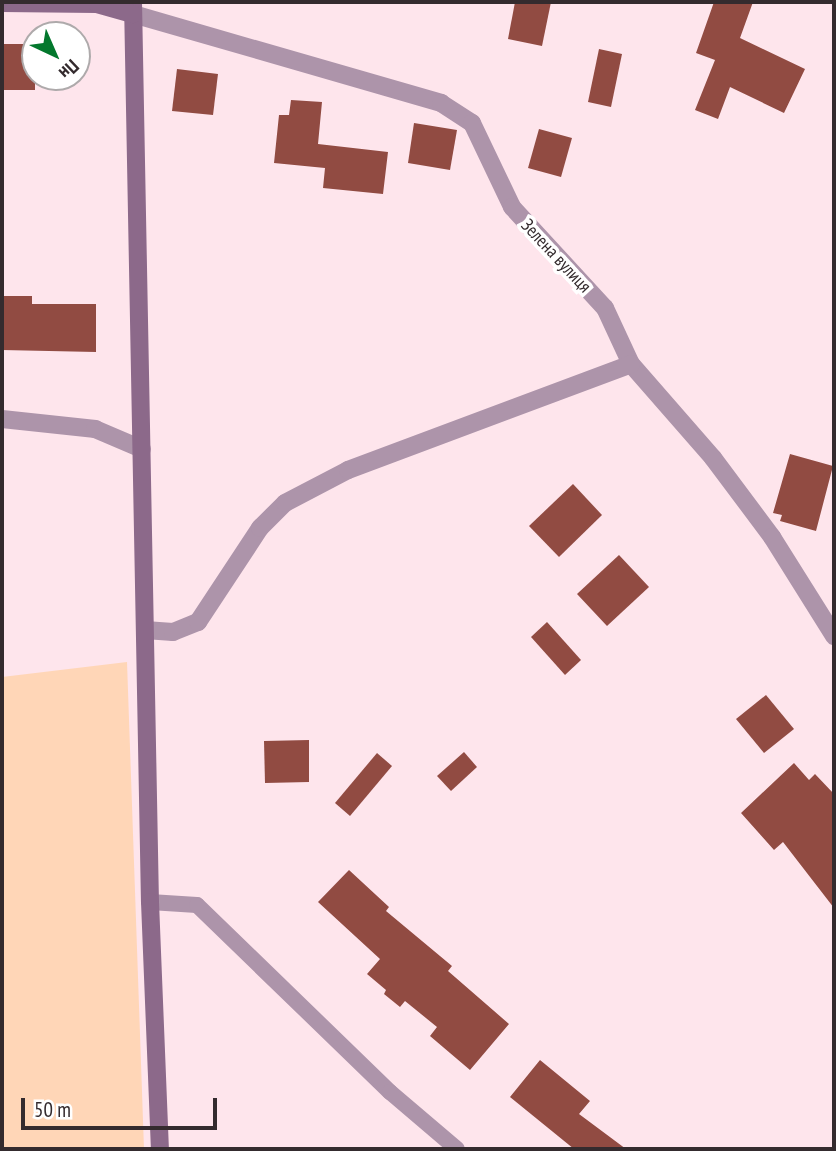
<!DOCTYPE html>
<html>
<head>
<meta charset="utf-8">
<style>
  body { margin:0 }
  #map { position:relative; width:836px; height:1151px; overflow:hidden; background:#fee5ec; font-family:"PT Sans Narrow",sans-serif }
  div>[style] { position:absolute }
  .green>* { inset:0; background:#ffd6b7 }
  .building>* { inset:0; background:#914b42 }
  .lane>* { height:16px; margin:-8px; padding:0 8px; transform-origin:8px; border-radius:8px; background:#ad94aa }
  .street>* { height:18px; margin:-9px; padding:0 9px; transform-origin:9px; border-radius:9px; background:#ad94aa }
  .secondary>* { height:18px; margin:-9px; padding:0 9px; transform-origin:9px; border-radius:9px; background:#8c698a }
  span { translate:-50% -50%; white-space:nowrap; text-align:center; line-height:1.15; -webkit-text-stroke:7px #fff; paint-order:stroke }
  .street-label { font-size:18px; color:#342b2e }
  .frame { position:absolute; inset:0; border:4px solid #342b2e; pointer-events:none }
  .north { position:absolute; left:21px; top:21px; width:70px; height:70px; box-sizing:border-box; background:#fff; border:2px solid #aeaaab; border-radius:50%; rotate:136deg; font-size:19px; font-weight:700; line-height:28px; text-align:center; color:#342b2e }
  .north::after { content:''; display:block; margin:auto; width:24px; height:32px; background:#03782d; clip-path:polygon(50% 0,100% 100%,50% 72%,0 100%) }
  .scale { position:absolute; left:21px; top:1098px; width:196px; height:32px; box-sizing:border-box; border:4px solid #342b2e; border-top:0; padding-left:9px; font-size:21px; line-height:24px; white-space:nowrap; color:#342b2e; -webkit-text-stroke:5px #fff; paint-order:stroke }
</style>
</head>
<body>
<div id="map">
  <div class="green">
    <i style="clip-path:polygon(127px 662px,144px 1149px,2px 1149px,2px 677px)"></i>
  </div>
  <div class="building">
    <i style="clip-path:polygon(515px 2px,551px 2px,542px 46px,508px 39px)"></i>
    <i style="clip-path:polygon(714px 2px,753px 2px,740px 38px,805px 69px,784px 113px,730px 87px,718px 119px,695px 110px,715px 60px,696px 53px)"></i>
    <i style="clip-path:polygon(2px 44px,35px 44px,35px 90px,2px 90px)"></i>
    <i style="clip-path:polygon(599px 49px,622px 54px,611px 107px,588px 102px)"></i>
    <i style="clip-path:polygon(177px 69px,218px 74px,213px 115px,172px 111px)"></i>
    <i style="clip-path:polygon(291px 100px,322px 102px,318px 144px,388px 152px,383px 194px,323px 188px,325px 168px,274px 163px,279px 115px,289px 115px)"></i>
    <i style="clip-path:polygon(414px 123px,457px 130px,450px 170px,408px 163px)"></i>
    <i style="clip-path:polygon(539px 129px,572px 138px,561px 177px,528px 168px)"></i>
    <i style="clip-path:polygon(2px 296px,32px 296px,32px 304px,96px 304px,96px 352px,2px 350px)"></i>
    <i style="clip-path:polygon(790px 454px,833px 466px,816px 531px,780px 521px,782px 515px,773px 513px)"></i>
    <i style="clip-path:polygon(573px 484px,602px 515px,559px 557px,529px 526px)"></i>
    <i style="clip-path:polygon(619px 555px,649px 587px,607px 626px,577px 594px)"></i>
    <i style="clip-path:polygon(547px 622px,581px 660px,565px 675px,531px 637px)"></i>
    <i style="clip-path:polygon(766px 695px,794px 729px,764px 753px,736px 719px)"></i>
    <i style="clip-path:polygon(309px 740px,309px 782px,265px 783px,264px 741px)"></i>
    <i style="clip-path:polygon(464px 752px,477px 767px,451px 791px,437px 776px)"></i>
    <i style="clip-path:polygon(377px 753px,392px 766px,350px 816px,335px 803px)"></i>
    <i style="clip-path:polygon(794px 763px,809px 780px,815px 774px,834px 794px,834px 908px,783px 842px,774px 850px,741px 813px)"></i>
    <i style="clip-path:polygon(349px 870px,389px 907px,386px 911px,452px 966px,448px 971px,509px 1024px,470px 1070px,430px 1036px,437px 1027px,405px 1001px,400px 1007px,384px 994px,386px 990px,367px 974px,380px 959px,318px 902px)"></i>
    <i style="clip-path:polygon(540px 1060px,590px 1101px,579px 1114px,626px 1149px,574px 1149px,510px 1097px)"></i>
  </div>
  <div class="lane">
    <i style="left:150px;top:902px;width:47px;rotate:3.7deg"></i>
    <i style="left:197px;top:905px;width:269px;rotate:44.1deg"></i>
    <i style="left:390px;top:1092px;width:88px;rotate:40.4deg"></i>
  </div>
  <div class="street">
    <i style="left:133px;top:14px;width:321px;rotate:16.1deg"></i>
    <i style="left:441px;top:103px;width:37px;rotate:33deg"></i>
    <i style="left:472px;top:123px;width:93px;rotate:64.5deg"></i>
    <i style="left:512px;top:207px;width:137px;rotate:47.4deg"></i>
    <i style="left:605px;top:308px;width:62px;rotate:65.1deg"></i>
    <i style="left:631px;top:364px;width:125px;rotate:48.9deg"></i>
    <i style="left:713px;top:458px;width:99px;rotate:53.2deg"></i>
    <i style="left:772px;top:537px;width:117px;rotate:57.9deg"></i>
    <i style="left:2px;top:419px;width:94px;rotate:6.1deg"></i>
    <i style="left:95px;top:429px;width:51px;rotate:23.1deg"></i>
    <i style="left:145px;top:630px;width:28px;rotate:4deg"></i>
    <i style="left:173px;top:632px;width:27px;rotate:-22deg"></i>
    <i style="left:198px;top:622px;width:113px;rotate:-56.6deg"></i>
    <i style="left:260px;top:528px;width:35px;rotate:-45deg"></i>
    <i style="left:285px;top:503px;width:71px;rotate:-27.6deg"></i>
    <i style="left:348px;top:470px;width:302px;rotate:-20.5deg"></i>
  </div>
  <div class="secondary">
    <i style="left:133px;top:2px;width:900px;rotate:88.92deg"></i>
    <i style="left:150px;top:902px;width:247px;rotate:87.7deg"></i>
    <i style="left:2px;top:3px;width:95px;rotate:0.6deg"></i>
    <i style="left:97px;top:4px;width:37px;rotate:16deg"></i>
  </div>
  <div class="street-label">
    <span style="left:556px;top:256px;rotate:47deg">Зелена вулиця</span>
  </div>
  <div class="frame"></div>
  <div class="north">Пн</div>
  <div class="scale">50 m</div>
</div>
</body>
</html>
